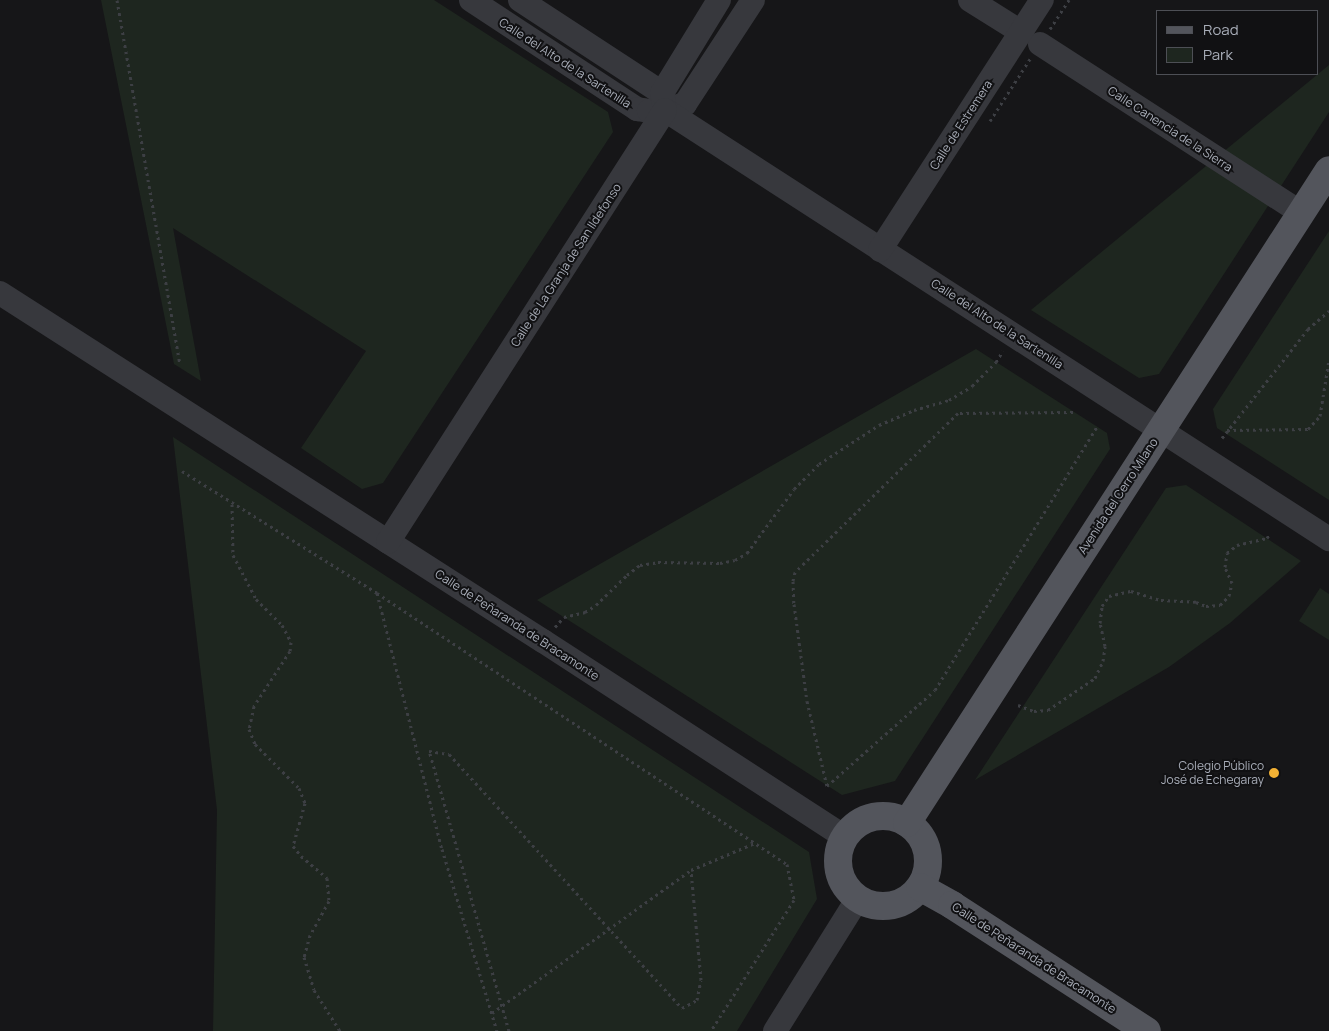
<!DOCTYPE html>
<html>
<head>
<meta charset="utf-8">
<style>
  body { margin:0 }
  #map { position:relative; width:1329px; height:1031px; overflow:hidden; background:#161618; font-family:Manrope,sans-serif }
  div>[style] { position:absolute }
  .green>* { inset:0; background:#1e261f }
  .path>* { height:3px; margin-top:-1.5px; transform-origin:0; background:repeating-linear-gradient(90deg,#3d3f44 0 2.5px,transparent 0 6.5px) }
  .minor>* { height:24px; margin:-12px; padding:0 12px; transform-origin:12px; border-radius:12px; background:#37383d }
  .major>* { height:28px; margin:-14px; padding:0 14px; transform-origin:14px; border-radius:14px; background:#53555c }
  .major>.ring { margin:-14px; padding:0; box-sizing:content-box; background:none; border:28px solid #53555c; border-radius:50% }
  .dots>* { width:14px; height:14px; translate:-50% -50%; box-sizing:border-box; border:2px solid #111113; border-radius:50% }
  span { translate:-50% -50%; white-space:nowrap; text-align:center; line-height:1.15; -webkit-text-stroke:4px #111113; paint-order:stroke }
  .street-label { font-size:12px; color:#a8adb8 }
  .poi-label { font-size:12px; color:#a8adb8 }
  .right { translate:-100% -50%; text-align:right }
  .legend { position:absolute; left:1156px; top:10px; width:162px; height:65px; box-sizing:border-box; background:#111113; border:1px solid #4d4f55; margin:0; padding:6px 9px; list-style:none; font-size:15px; color:#a8adb8 }
  .legend li { display:flex; align-items:center; gap:10px; height:25px }
  .legend b { width:25px; border:1px solid #4d4f55 }
</style>
</head>
<body>
<div id="map">
  <div class="green">
    <i style="clip-path:polygon(101px 0,434px 0,608px 112px,613px 132px,383px 483px,362px 489px,301px 448px,366px 351px,173px 228px,201px 381px,174px 364px)"></i>
    <i style="clip-path:polygon(1329px 65px,1329px 112px,1159px 374px,1139px 378px,1031px 310px)"></i>
    <i style="clip-path:polygon(1329px 231px,1329px 500px,1217px 428px,1213px 409px)"></i>
    <i style="clip-path:polygon(976px 349px,1107px 433px,1110px 449px,895px 781px,842px 795px,537px 600px)"></i>
    <i style="clip-path:polygon(173px 437px,809px 852px,817px 899px,737px 1031px,213px 1031px,217px 810px)"></i>
    <i style="clip-path:polygon(1186px 485px,1301px 561px,1230px 623px,1169px 667px,975px 780px,1166px 488px)"></i>
    <i style="clip-path:polygon(1320px 588px,1329px 594px,1329px 640px,1299px 621px)"></i>
  </div>
  <div class="path">
    <i style="left:117px;top:0;width:370px;rotate:80.2deg"></i>
    <i style="left:1050px;top:29px;width:35px;rotate:-57deg"></i>
    <i style="left:990px;top:121px;width:74px;rotate:-57.2deg"></i>
    <i style="left:1073px;top:412px;width:115px;rotate:179.5deg"></i>
    <i style="left:958px;top:413px;width:228px;rotate:135.7deg"></i>
    <i style="left:795px;top:572px;width:9px;rotate:103deg"></i>
    <i style="left:793px;top:581px;width:23px;rotate:88deg"></i>
    <i style="left:794px;top:604px;width:98px;rotate:82.4deg"></i>
    <i style="left:807px;top:701px;width:87px;rotate:76.8deg"></i>
    <i style="left:827px;top:786px;width:144px;rotate:-41.6deg"></i>
    <i style="left:935px;top:690px;width:311px;rotate:-58.4deg"></i>
    <i style="left:1227px;top:430px;width:81px;rotate:-0.7deg"></i>
    <i style="left:1308px;top:429px;width:18px;rotate:-47deg"></i>
    <i style="left:1320px;top:416px;width:57px;rotate:-80.9deg"></i>
    <i style="left:1222px;top:438px;width:139px;rotate:-51.7deg"></i>
    <i style="left:1308px;top:329px;width:28px;rotate:-41deg"></i>
    <i style="left:182px;top:471px;width:230px;rotate:32deg"></i>
    <i style="left:377px;top:593px;width:491px;rotate:33.5deg"></i>
    <i style="left:787px;top:864px;width:37px;rotate:79deg"></i>
    <i style="left:794px;top:900px;width:155px;rotate:122.4deg"></i>
    <i style="left:232px;top:504px;width:51px;rotate:88.9deg"></i>
    <i style="left:233px;top:555px;width:50px;rotate:62.4deg"></i>
    <i style="left:256px;top:599px;width:37px;rotate:45deg"></i>
    <i style="left:282px;top:625px;width:19px;rotate:62deg"></i>
    <i style="left:291px;top:642px;width:9px;rotate:96deg"></i>
    <i style="left:290px;top:651px;width:66px;rotate:123.2deg"></i>
    <i style="left:254px;top:706px;width:24px;rotate:102deg"></i>
    <i style="left:249px;top:729px;width:16px;rotate:68deg"></i>
    <i style="left:255px;top:744px;width:62px;rotate:45deg"></i>
    <i style="left:299px;top:788px;width:16px;rotate:68deg"></i>
    <i style="left:305px;top:803px;width:45px;rotate:105.6deg"></i>
    <i style="left:293px;top:846px;width:13px;rotate:51deg"></i>
    <i style="left:301px;top:856px;width:34px;rotate:40deg"></i>
    <i style="left:327px;top:878px;width:23px;rotate:85deg"></i>
    <i style="left:329px;top:901px;width:39px;rotate:119deg"></i>
    <i style="left:310px;top:935px;width:23px;rotate:105deg"></i>
    <i style="left:304px;top:957px;width:34px;rotate:73deg"></i>
    <i style="left:314px;top:990px;width:49px;rotate:57.6deg"></i>
    <i style="left:377px;top:593px;width:264px;rotate:75.8deg"></i>
    <i style="left:442px;top:849px;width:190px;rotate:73.2deg"></i>
    <i style="left:555px;top:627px;width:13px;rotate:-48deg"></i>
    <i style="left:564px;top:617px;width:22px;rotate:-13deg"></i>
    <i style="left:585px;top:612px;width:13px;rotate:-32deg"></i>
    <i style="left:596px;top:605px;width:43px;rotate:-44.1deg"></i>
    <i style="left:627px;top:575px;width:16px;rotate:-38deg"></i>
    <i style="left:640px;top:565px;width:18px;rotate:-9deg"></i>
    <i style="left:658px;top:562px;width:62px;rotate:0.9deg"></i>
    <i style="left:720px;top:563px;width:15px;rotate:-11deg"></i>
    <i style="left:735px;top:560px;width:14px;rotate:-30deg"></i>
    <i style="left:747px;top:553px;width:79px;rotate:-53.7deg"></i>
    <i style="left:794px;top:489px;width:35px;rotate:-45deg"></i>
    <i style="left:819px;top:464px;width:72px;rotate:-33deg"></i>
    <i style="left:879px;top:425px;width:38px;rotate:-23deg"></i>
    <i style="left:914px;top:410px;width:36px;rotate:-16deg"></i>
    <i style="left:949px;top:400px;width:27px;rotate:-31deg"></i>
    <i style="left:972px;top:386px;width:34px;rotate:-45deg"></i>
    <i style="left:996px;top:362px;width:13px;rotate:-58deg"></i>
    <i style="left:1018px;top:705px;width:17px;rotate:21deg"></i>
    <i style="left:1034px;top:711px;width:14px;rotate:-4deg"></i>
    <i style="left:1048px;top:710px;width:57px;rotate:-34.2deg"></i>
    <i style="left:1095px;top:678px;width:19px;rotate:-65deg"></i>
    <i style="left:1103px;top:661px;width:15px;rotate:-82deg"></i>
    <i style="left:1105px;top:646px;width:24px;rotate:-102deg"></i>
    <i style="left:1100px;top:623px;width:17px;rotate:-83deg"></i>
    <i style="left:1102px;top:606px;width:12px;rotate:-55deg"></i>
    <i style="left:1109px;top:596px;width:23px;rotate:-13deg"></i>
    <i style="left:1131px;top:591px;width:31px;rotate:17deg"></i>
    <i style="left:1161px;top:600px;width:35px;rotate:3deg"></i>
    <i style="left:1196px;top:602px;width:11px;rotate:22deg"></i>
    <i style="left:1206px;top:606px;width:14px;rotate:-4deg"></i>
    <i style="left:1220px;top:605px;width:13px;rotate:-45deg"></i>
    <i style="left:1229px;top:596px;width:13px;rotate:-77deg"></i>
    <i style="left:1232px;top:583px;width:17px;rotate:-114deg"></i>
    <i style="left:1225px;top:567px;width:14px;rotate:-82deg"></i>
    <i style="left:1227px;top:553px;width:13px;rotate:-39deg"></i>
    <i style="left:1237px;top:545px;width:31px;rotate:-13deg"></i>
    <i style="left:1267px;top:538px;width:4px;rotate:-56deg"></i>
    <i style="left:492px;top:1013px;width:245px;rotate:-35.7deg"></i>
    <i style="left:691px;top:870px;width:69px;rotate:-22.9deg"></i>
    <i style="left:509px;top:1031px;width:291px;rotate:-105.9deg"></i>
    <i style="left:429px;top:751px;width:20px;rotate:9deg"></i>
    <i style="left:449px;top:754px;width:345px;rotate:47.5deg"></i>
    <i style="left:682px;top:1008px;width:17px;rotate:-28deg"></i>
    <i style="left:697px;top:1000px;width:20px;rotate:-79deg"></i>
    <i style="left:701px;top:980px;width:110px;rotate:-95.2deg"></i>
  </div>
  <div class="minor">
    <i style="left:471px;top:0;width:199px;rotate:33.3deg"></i>
    <i style="left:637px;top:109px;width:12px;rotate:9deg"></i>
    <i style="left:649px;top:111px;width:16px;rotate:-4deg"></i>
    <i style="left:665px;top:110px;width:21px;rotate:-17deg"></i>
    <i style="left:685px;top:104px;width:124px;rotate:-56.8deg"></i>
    <i style="left:520px;top:0;width:170px;rotate:33.2deg"></i>
    <i style="left:662px;top:93px;width:17px;rotate:80deg"></i>
    <i style="left:665px;top:110px;width:791px;rotate:32.87deg"></i>
    <i style="left:970px;top:0;width:60px;rotate:32.1deg"></i>
    <i style="left:1040px;top:44px;width:311px;rotate:32.9deg"></i>
    <i style="left:662px;top:93px;width:109px;rotate:-58.5deg"></i>
    <i style="left:880px;top:250px;width:298px;rotate:-57.1deg"></i>
    <i style="left:0;top:293px;width:645px;rotate:32.66deg"></i>
    <i style="left:543px;top:641px;width:360px;rotate:33deg"></i>
    <i style="left:388px;top:542px;width:513px;rotate:-57.33deg"></i>
    <i style="left:775px;top:1031px;width:157px;rotate:-58deg"></i>
  </div>
  <div class="major">
    <i class="ring" style="left:838px;top:816px;width:62px;height:62px"></i>
    <i style="left:907px;top:823px;width:777px;rotate:-57.13deg"></i>
    <i style="left:920px;top:887px;width:37px;rotate:29deg"></i>
    <i style="left:952px;top:905px;width:232px;rotate:32.9deg"></i>
  </div>
  <div class="dots">
    <i style="left:1274px;top:773px;background:#f2b134"></i>
  </div>
  <div class="street-label">
    <span style="left:565px;top:63px;rotate:33deg">Calle del Alto de la Sartenilla</span>
    <span style="left:961px;top:125px;rotate:-57deg">Calle de Estremera</span>
    <span style="left:1170px;top:129px;rotate:33deg">Calle Canencia de la Sierra</span>
    <span style="left:566px;top:265px;rotate:-57deg">Calle de La Granja de San Ildefonso</span>
    <span style="left:997px;top:324px;rotate:33deg">Calle del Alto de la Sartenilla</span>
    <span style="left:1118px;top:496px;rotate:-57deg">Avenida del Cerro Milano</span>
    <span style="left:517px;top:625px;rotate:33deg">Calle de Peñaranda de Bracamonte</span>
    <span style="left:1034px;top:958px;rotate:33deg">Calle de Peñaranda de Bracamonte</span>
  </div>
  <div class="poi-label">
    <span class="right" style="left:1264px;top:773px">Colegio Público<br>José de Echegaray</span>
  </div>
  <ul class="legend">
  <li><b style="height:6px;background:#53555c"></b>Road</li>
  <li><b style="height:14px;background:#1e261f"></b>Park</li>
  </ul>
</div>
</body>
</html>
